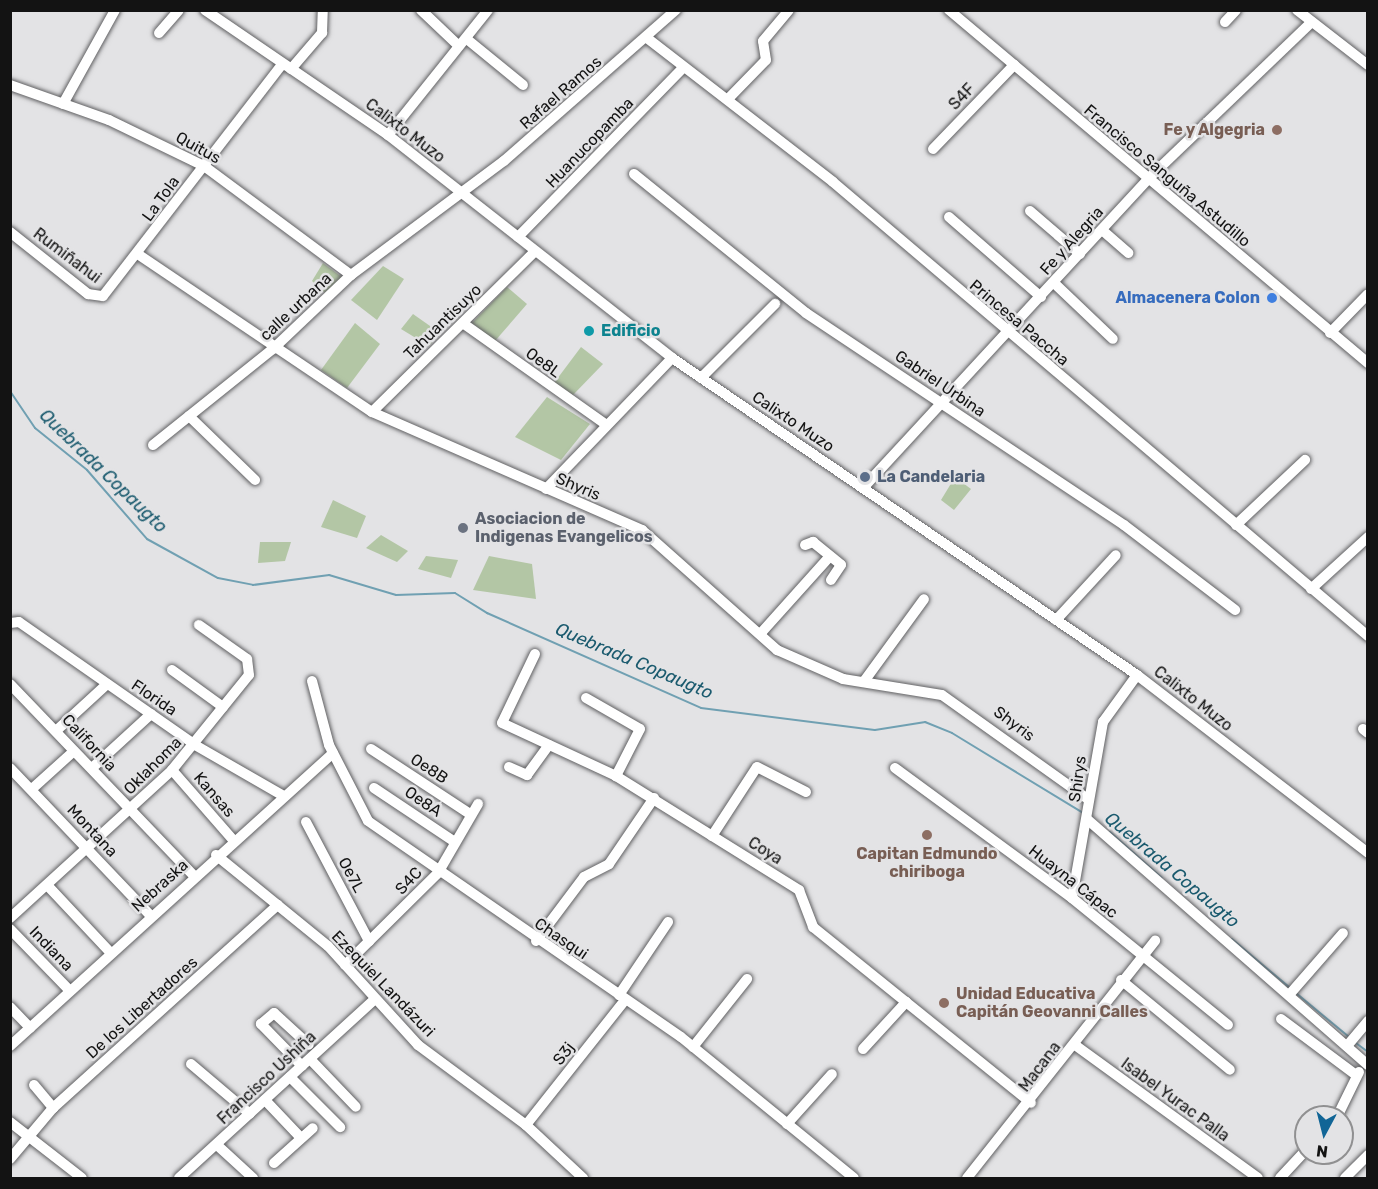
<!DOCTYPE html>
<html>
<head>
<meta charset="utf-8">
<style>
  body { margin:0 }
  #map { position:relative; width:1378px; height:1189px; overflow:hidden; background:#e3e3e5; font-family:Rubik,sans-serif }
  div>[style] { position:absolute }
  .green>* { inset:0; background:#b3c6a5 }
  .stream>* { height:2px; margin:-1px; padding:0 1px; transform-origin:1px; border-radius:1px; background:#70a0b2 }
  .roads { filter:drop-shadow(0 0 2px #606062) drop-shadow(0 0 2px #606062) }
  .minor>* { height:10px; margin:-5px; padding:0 5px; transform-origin:5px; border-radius:5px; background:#fff }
  .dots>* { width:16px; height:16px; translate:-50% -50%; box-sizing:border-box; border:3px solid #e3e3e5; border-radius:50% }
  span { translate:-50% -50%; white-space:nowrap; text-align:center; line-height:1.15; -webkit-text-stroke:5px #e3e3e5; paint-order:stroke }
  .street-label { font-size:16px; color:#131313 }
  .education-label { font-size:16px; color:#785e54; font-weight:700 }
  .right { translate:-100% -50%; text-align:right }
  .left { translate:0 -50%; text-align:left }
  .shop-label { font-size:16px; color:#366cbe; font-weight:700 }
  .culture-label { font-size:16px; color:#0d838f; font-weight:700 }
  .service-label { font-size:16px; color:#4e5e75; font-weight:700 }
  .worship-label { font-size:16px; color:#5b616d; font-weight:700 }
  .water-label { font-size:18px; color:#1a5a6e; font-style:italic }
  .frame { position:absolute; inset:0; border:12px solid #131313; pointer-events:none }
  .north { position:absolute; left:1294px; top:1105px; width:60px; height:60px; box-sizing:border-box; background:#e3e3e5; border:2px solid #909091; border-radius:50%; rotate:187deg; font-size:16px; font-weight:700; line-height:24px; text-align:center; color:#131313 }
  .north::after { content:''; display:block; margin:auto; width:21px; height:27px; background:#116596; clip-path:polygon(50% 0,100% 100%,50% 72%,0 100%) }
</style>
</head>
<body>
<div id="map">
  <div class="green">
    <i style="clip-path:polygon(323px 263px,343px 278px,326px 294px,312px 281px)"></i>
    <i style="clip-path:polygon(383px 266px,404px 279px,377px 320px,351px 300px)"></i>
    <i style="clip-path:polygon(507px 287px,527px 304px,495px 341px,472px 323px)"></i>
    <i style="clip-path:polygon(413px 314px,440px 333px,429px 346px,401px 329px)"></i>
    <i style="clip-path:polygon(355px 323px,380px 344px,347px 388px,321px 370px)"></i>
    <i style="clip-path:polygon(581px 347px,603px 364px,573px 395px,554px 383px)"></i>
    <i style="clip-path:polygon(547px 397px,590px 424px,561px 460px,515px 437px)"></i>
    <i style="clip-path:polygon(955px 477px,971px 489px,954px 510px,941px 500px)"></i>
    <i style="clip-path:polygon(333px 500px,366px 516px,357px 538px,321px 527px)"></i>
    <i style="clip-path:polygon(381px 535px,408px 551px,397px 562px,366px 548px)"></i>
    <i style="clip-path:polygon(260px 542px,291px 542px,285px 561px,258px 563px)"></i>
    <i style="clip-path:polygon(426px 556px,458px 560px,451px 578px,418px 569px)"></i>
    <i style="clip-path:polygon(489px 556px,532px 564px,536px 599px,473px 590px)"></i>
  </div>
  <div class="stream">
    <i style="left:10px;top:391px;width:45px;rotate:56deg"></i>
    <i style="left:35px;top:428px;width:67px;rotate:38.9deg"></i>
    <i style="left:87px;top:470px;width:91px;rotate:49deg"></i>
    <i style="left:147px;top:539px;width:81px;rotate:28.8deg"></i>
    <i style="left:218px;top:578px;width:36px;rotate:11deg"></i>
    <i style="left:253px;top:585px;width:77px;rotate:-7.5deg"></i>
    <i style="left:329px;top:575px;width:70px;rotate:16.6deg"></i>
    <i style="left:396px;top:595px;width:59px;rotate:-1.9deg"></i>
    <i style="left:455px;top:593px;width:38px;rotate:32deg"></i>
    <i style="left:487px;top:613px;width:234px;rotate:23.9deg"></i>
    <i style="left:701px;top:708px;width:175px;rotate:7.2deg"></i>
    <i style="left:875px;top:730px;width:51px;rotate:-9.1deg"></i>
    <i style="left:925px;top:722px;width:29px;rotate:22deg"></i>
    <i style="left:952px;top:733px;width:153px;rotate:31.4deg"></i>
    <i style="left:1110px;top:832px;width:69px;rotate:41.5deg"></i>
    <i style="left:1232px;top:939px;width:75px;rotate:40.1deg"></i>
    <i style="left:1296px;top:993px;width:69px;rotate:39.7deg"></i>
    <i style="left:1356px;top:1043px;width:15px;rotate:37deg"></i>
  </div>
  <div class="roads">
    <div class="minor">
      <i style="left:205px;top:10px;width:222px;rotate:34.3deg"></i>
      <i style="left:388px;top:135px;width:361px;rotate:38.1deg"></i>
      <i style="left:672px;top:358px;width:563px;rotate:34.28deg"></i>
      <i style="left:1137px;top:675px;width:292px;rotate:37.6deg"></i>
      <i style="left:421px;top:10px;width:52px;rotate:43.5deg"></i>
      <i style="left:949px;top:10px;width:548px;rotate:40.11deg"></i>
      <i style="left:1297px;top:10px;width:90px;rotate:37.8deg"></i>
      <i style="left:1225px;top:22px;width:16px;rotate:-47deg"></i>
      <i style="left:159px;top:33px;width:30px;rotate:-49deg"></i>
      <i style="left:647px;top:38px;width:235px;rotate:37.7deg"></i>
      <i style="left:833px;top:182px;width:702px;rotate:40.32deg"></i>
      <i style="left:468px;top:40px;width:71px;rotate:39.3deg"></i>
      <i style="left:291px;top:69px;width:48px;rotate:-49.3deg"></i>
      <i style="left:322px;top:33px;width:23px;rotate:-88deg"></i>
      <i style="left:10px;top:85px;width:105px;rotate:19.5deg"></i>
      <i style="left:109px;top:120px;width:106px;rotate:25.8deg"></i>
      <i style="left:204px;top:166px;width:183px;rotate:36.6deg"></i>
      <i style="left:728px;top:99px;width:54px;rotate:-45.7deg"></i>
      <i style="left:766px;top:60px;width:19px;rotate:-99deg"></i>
      <i style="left:763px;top:41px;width:40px;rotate:-50deg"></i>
      <i style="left:63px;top:104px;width:107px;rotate:-61deg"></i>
      <i style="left:388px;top:135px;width:160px;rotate:-51.3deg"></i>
      <i style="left:933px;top:149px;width:117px;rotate:-46deg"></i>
      <i style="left:634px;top:174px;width:221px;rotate:38.9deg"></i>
      <i style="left:806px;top:313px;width:382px;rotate:33.7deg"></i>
      <i style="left:1124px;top:525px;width:140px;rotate:37.4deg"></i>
      <i style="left:1030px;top:211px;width:66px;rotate:40.7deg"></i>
      <i style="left:949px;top:217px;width:122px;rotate:41deg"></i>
      <i style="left:1102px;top:230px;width:35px;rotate:41deg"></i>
      <i style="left:10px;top:232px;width:100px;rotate:38.5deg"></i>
      <i style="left:88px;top:294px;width:15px;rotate:8deg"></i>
      <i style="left:103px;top:296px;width:293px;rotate:-52.3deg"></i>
      <i style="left:518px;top:237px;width:235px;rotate:-45.7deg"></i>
      <i style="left:139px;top:255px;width:281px;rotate:34deg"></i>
      <i style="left:372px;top:412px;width:295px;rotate:23.6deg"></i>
      <i style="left:642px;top:530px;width:181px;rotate:41.6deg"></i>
      <i style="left:777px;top:650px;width:72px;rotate:23.7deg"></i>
      <i style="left:843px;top:679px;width:100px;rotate:9.2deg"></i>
      <i style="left:942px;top:695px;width:179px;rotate:35.5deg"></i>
      <i style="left:1054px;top:283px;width:81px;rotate:43.5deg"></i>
      <i style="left:464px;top:324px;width:173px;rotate:35.3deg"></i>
      <i style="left:1330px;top:333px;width:54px;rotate:-45.7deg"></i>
      <i style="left:701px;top:378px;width:105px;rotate:-45deg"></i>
      <i style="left:372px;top:412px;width:229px;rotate:-44.6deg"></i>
      <i style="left:189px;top:416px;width:92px;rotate:44.1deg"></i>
      <i style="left:153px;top:445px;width:154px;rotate:-38.7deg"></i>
      <i style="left:273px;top:349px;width:108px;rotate:-43.5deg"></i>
      <i style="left:351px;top:275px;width:191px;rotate:-36.7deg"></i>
      <i style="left:504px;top:161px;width:229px;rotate:-41.3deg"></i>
      <i style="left:863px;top:488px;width:419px;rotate:-47.3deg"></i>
      <i style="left:1147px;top:180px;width:228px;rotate:-43.8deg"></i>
      <i style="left:546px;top:489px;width:182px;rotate:-46.1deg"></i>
      <i style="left:1236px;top:525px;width:95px;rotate:-43.3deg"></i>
      <i style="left:805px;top:545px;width:9px;rotate:-21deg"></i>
      <i style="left:813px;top:542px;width:36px;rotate:39deg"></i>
      <i style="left:841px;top:565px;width:18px;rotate:124deg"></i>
      <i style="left:1311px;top:589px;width:77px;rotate:-42.4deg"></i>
      <i style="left:1056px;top:620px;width:88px;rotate:-47.3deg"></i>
      <i style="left:10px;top:623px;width:9px;rotate:-6deg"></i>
      <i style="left:19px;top:622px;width:215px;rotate:34.9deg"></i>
      <i style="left:195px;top:745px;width:100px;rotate:29.9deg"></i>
      <i style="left:761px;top:633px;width:103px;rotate:-48.1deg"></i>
      <i style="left:535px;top:654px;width:76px;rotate:115.6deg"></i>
      <i style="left:502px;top:723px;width:126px;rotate:24.9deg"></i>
      <i style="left:616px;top:776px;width:216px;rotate:31.9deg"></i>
      <i style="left:799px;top:890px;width:40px;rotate:69deg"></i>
      <i style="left:813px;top:927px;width:280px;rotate:38.9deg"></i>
      <i style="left:172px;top:670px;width:63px;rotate:36deg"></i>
      <i style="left:865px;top:680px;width:100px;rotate:-53.9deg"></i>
      <i style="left:312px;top:681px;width:66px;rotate:75.1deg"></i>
      <i style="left:329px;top:745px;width:85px;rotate:62.8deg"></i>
      <i style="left:368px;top:821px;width:380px;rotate:34.6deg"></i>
      <i style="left:681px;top:1037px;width:223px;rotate:39.2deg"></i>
      <i style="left:10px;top:684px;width:266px;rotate:46.2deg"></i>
      <i style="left:586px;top:698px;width:62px;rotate:29.9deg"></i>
      <i style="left:640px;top:729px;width:53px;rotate:117.1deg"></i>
      <i style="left:1363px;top:729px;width:6px;rotate:39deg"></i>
      <i style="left:57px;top:730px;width:68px;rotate:-42.6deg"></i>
      <i style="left:371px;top:749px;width:118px;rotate:33.3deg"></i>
      <i style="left:509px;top:767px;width:20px;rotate:24deg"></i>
      <i style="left:527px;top:775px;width:37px;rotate:-54deg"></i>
      <i style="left:10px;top:768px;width:203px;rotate:46.4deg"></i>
      <i style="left:92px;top:768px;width:80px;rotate:-42.5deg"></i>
      <i style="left:895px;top:768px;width:220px;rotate:36.3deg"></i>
      <i style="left:1072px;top:898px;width:201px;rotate:39.1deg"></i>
      <i style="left:172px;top:770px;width:93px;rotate:48.9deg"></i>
      <i style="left:33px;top:788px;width:55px;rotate:-42.1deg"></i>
      <i style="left:374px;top:788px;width:97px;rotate:33.7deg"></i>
      <i style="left:1088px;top:820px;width:372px;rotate:41.2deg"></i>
      <i style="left:306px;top:822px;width:135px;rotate:62.1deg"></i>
      <i style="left:712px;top:836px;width:82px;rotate:-56.9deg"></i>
      <i style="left:757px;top:767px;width:55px;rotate:27deg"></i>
      <i style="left:216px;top:855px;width:144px;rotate:39.1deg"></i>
      <i style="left:328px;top:946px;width:134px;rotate:47.7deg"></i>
      <i style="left:418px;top:1045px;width:134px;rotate:36.5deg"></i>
      <i style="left:526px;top:1125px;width:78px;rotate:42.9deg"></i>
      <i style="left:47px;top:885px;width:92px;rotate:46.8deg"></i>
      <i style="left:1072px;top:898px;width:179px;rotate:-80deg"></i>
      <i style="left:1103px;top:722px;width:58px;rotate:-54.1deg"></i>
      <i style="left:10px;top:918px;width:219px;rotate:-42.4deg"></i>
      <i style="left:172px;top:770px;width:122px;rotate:-51deg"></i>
      <i style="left:249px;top:675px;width:16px;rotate:-97deg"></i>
      <i style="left:247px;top:659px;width:59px;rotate:-144.7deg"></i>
      <i style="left:10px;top:929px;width:86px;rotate:45.9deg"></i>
      <i style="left:536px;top:941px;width:80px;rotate:-53.1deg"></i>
      <i style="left:584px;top:877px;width:28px;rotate:-27deg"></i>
      <i style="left:609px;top:864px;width:80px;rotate:-55.7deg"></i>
      <i style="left:345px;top:965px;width:131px;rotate:-44.7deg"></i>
      <i style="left:438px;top:873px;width:80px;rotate:-59.9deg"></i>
      <i style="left:1121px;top:980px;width:141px;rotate:39.5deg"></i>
      <i style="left:619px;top:995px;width:88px;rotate:-56.1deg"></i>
      <i style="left:1289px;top:995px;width:82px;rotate:-48.9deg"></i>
      <i style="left:10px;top:1007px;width:29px;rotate:46deg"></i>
      <i style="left:1281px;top:1019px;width:94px;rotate:36.7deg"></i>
      <i style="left:1075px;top:1045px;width:226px;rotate:36deg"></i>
      <i style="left:10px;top:1046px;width:436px;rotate:-42.2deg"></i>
      <i style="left:1347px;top:1046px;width:33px;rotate:-50deg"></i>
      <i style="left:693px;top:1047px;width:87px;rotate:-51.5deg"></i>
      <i style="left:863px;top:1049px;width:64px;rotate:-47.5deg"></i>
      <i style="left:310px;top:1059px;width:66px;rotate:46.2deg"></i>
      <i style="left:191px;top:1064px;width:77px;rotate:40.3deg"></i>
      <i style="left:302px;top:1066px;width:59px;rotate:-134.3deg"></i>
      <i style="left:261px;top:1024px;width:17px;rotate:-40deg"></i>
      <i style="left:274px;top:1013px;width:47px;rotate:42.4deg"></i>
      <i style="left:290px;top:1077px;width:71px;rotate:45deg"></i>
      <i style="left:34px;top:1085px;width:30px;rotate:50deg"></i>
      <i style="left:265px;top:1100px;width:52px;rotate:46.5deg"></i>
      <i style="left:1337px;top:1117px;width:50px;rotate:-63.9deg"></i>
      <i style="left:10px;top:1122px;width:91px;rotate:37.9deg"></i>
      <i style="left:787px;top:1124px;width:67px;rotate:-48deg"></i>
      <i style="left:526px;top:1125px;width:159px;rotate:-51.6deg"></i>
      <i style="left:217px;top:1145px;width:49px;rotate:42.5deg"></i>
      <i style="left:10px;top:1159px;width:67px;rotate:-49.9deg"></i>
      <i style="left:53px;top:1108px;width:303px;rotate:-42.1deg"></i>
      <i style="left:274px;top:1163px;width:52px;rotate:-41.9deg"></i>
      <i style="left:179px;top:1178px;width:265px;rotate:-42.4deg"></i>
      <i style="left:967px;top:1178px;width:303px;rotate:-51.6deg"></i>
      <i style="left:1280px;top:1178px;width:38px;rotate:-47deg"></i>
      <i style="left:1345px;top:1178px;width:33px;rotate:-45deg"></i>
    </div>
  </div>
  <div class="dots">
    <i style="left:1277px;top:130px;background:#8d6e63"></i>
    <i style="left:1272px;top:298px;background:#3f7fe0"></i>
    <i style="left:589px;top:331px;background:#0f9aa8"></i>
    <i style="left:865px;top:477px;background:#5c6f8a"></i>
    <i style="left:463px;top:528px;background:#6b7280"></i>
    <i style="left:927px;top:835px;background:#8d6e63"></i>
    <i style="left:944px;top:1003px;background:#8d6e63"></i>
  </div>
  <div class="street-label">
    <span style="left:561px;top:93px;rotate:-41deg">Rafael Ramos</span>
    <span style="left:962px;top:97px;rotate:-46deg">S4F</span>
    <span style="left:405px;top:131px;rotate:37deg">Calixto Muzo</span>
    <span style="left:590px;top:143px;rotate:-46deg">Huanucopamba</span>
    <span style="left:198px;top:148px;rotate:29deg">Quitus</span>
    <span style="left:1167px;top:176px;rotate:40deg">Francisco Sanguña Astudillo</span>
    <span style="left:161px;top:199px;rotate:-54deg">La Tola</span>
    <span style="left:1072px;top:241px;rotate:-48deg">Fe y Alegria</span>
    <span style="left:67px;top:256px;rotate:37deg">Rumiñahui</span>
    <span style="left:296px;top:307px;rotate:-43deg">calle urbana</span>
    <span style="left:443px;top:322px;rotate:-44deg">Tahuantisuyo</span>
    <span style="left:1019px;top:323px;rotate:40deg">Princesa Paccha</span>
    <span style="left:543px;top:363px;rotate:36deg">Oe8L</span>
    <span style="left:940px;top:384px;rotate:34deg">Gabriel Urbina</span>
    <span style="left:793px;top:422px;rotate:34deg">Calixto Muzo</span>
    <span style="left:578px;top:487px;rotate:23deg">Shyris</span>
    <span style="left:154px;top:698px;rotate:34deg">Florida</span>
    <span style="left:1193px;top:699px;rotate:38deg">Calixto Muzo</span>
    <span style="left:1014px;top:724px;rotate:37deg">Shyris</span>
    <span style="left:89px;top:743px;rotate:47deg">California</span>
    <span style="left:153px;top:766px;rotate:-45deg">Oklahoma</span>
    <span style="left:429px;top:769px;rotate:33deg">Oe8B</span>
    <span style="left:1078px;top:779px;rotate:-82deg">Shirys</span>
    <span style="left:214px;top:795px;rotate:49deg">Kansas</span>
    <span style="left:423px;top:802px;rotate:34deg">Oe8A</span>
    <span style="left:92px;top:831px;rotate:47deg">Montana</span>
    <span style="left:765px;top:851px;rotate:32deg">Coya</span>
    <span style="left:351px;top:875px;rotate:62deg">Oe7L</span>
    <span style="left:409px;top:881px;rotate:-47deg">S4C</span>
    <span style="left:1073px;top:882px;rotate:38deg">Huayna Cápac</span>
    <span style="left:160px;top:886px;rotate:-42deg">Nebraska</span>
    <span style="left:561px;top:939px;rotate:34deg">Chasqui</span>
    <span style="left:51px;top:949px;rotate:46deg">Indiana</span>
    <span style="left:383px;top:984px;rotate:46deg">Ezequiel Landázuri</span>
    <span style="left:142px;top:1008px;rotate:-42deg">De los Libertadores</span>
    <span style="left:564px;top:1054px;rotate:-52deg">S3j</span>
    <span style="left:1040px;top:1067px;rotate:-53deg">Macana</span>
    <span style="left:267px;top:1078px;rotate:-43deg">Francisco Ushiña</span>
    <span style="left:1175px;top:1100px;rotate:36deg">Isabel Yurac Palla</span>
  </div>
  <div class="education-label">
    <span class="right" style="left:1265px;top:130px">Fe y Algegria</span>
    <span style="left:927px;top:863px">Capitan Edmundo<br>chiriboga</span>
    <span class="left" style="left:956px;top:1003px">Unidad Educativa<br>Capitán Geovanni Calles</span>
  </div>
  <div class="shop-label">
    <span class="right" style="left:1260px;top:298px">Almacenera Colon</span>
  </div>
  <div class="culture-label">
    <span class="left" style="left:601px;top:331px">Edificio</span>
  </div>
  <div class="service-label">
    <span class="left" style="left:877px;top:477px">La Candelaria</span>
  </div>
  <div class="worship-label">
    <span class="left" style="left:475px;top:528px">Asociacion de<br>Indigenas Evangelicos</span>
  </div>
  <div class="water-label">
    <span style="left:103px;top:471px;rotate:44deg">Quebrada Copaugto</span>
    <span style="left:634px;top:661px;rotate:23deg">Quebrada Copaugto</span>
    <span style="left:1172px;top:870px;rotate:40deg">Quebrada Copaugto</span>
  </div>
  <div class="frame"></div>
  <div class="north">N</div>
</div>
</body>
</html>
